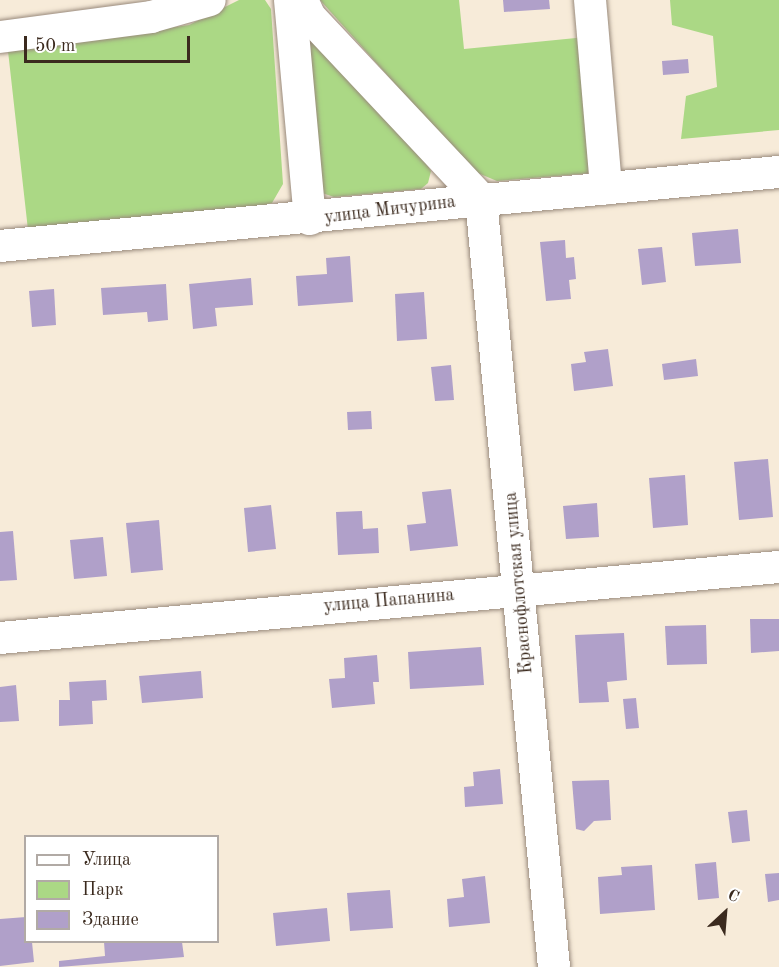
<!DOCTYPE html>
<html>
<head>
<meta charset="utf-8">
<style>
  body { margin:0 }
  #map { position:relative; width:779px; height:967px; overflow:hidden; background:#f7ebd9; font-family:"Old Standard TT",serif }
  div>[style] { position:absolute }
  .green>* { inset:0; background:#abd885 }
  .building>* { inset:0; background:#b0a0c9 }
  .roads { filter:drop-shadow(0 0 2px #998a7c) drop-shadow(0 0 2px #998a7c) }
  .minor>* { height:32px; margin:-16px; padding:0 16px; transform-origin:16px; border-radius:16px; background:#fff }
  span { translate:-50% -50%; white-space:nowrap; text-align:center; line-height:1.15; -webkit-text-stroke:5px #fff; paint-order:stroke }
  .street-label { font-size:18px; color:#3b2a1e }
  .legend { position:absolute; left:24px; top:835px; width:195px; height:108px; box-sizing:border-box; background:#fff; border:2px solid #b1aaa5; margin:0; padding:8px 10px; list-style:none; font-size:18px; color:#3b2a1e }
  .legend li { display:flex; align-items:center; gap:12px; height:30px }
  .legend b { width:30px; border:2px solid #b1aaa5 }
  .north { position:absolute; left:695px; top:883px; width:60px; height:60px; -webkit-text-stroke:4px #fff; paint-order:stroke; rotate:26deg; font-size:16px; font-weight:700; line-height:24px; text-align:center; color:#3b2a1e }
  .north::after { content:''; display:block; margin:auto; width:21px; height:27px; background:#3b2a1e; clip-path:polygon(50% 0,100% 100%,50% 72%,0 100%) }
  .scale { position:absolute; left:24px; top:36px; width:166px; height:27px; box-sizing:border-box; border:3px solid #3b2a1e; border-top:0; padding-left:8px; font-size:18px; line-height:21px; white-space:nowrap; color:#3b2a1e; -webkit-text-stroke:4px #fff; paint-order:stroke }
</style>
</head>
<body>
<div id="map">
  <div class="green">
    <i style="clip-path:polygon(239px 0,265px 0,271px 9px,283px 184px,272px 203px,256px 207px,28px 230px,8px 51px,189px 25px)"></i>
    <i style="clip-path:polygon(320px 0,459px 0,464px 49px,586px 37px,592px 173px,497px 181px,473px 171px)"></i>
    <i style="clip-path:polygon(670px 0,779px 0,779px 130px,681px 139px,686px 96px,717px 87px,713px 36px,672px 25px)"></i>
    <i style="clip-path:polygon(305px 34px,426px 163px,431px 171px,428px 183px,421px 189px,334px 197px,322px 193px)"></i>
  </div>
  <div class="building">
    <i style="clip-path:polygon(503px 0,549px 0,550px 9px,504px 12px)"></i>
    <i style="clip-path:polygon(688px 59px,689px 73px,663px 75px,662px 61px)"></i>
    <i style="clip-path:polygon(738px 229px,741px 263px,695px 266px,692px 233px)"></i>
    <i style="clip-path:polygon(565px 240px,566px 258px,574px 257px,576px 279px,569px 280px,571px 299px,546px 301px,540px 242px)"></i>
    <i style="clip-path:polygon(662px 247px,666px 282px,642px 285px,638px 249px)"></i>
    <i style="clip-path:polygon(350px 256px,353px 302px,298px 306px,296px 276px,327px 274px,326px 258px)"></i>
    <i style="clip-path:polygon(251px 278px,253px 305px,215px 308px,217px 326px,193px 329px,189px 284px)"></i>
    <i style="clip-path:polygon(166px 284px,168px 320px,148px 322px,147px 312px,103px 315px,101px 288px)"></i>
    <i style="clip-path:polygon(54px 289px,56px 325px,32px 327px,29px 291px)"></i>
    <i style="clip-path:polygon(424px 292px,427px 339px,397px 341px,395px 294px)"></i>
    <i style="clip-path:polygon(608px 349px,613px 386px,574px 391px,571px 364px,586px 362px,584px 352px)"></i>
    <i style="clip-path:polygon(696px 359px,698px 376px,664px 380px,662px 364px)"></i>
    <i style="clip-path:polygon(451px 365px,454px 400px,435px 401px,431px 367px)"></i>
    <i style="clip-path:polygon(371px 411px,372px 429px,348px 430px,347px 412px)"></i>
    <i style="clip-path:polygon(768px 459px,773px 517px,739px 520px,734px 462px)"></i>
    <i style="clip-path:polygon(685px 475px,688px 525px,653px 528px,649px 478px)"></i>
    <i style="clip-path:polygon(451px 489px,458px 546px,410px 551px,407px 525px,426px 523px,422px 492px)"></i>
    <i style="clip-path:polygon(597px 503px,599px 537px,566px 539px,563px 506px)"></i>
    <i style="clip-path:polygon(271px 505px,276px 549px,248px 552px,244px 508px)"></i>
    <i style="clip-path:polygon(362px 511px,363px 529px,378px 528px,379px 553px,338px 555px,336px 512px)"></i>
    <i style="clip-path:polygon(159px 520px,163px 570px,131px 573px,126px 523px)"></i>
    <i style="clip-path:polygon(13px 531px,17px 580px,0 581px,0 532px)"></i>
    <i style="clip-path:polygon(103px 537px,107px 576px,74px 579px,70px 540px)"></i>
    <i style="clip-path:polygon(750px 619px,779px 619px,779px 651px,751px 653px)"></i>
    <i style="clip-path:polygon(706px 625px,707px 664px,667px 665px,665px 626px)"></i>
    <i style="clip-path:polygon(624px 633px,627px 680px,607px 682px,609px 702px,579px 703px,575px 635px)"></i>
    <i style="clip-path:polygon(481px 647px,484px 685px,410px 689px,408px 652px)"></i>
    <i style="clip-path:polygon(377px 655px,379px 682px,373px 682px,375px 704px,332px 708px,329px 679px,345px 678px,344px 658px)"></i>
    <i style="clip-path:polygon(201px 671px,203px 698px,142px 703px,139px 676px)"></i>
    <i style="clip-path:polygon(106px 680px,107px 700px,92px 701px,93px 724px,59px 726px,59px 700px,70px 700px,69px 682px)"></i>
    <i style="clip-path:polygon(16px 685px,19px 721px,0 722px,0 687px)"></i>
    <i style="clip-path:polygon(636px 698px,639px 728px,626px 729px,623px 699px)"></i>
    <i style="clip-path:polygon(500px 769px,503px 804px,465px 807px,464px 787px,474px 786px,473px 772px)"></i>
    <i style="clip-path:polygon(609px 780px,611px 820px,594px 821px,584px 831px,576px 829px,572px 781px)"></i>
    <i style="clip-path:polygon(747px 810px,750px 841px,732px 843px,728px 812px)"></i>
    <i style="clip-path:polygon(716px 862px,719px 898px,698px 900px,695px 864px)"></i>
    <i style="clip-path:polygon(652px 865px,655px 910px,600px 914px,598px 877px,622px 875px,621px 867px)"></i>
    <i style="clip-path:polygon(779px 873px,779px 900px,768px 902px,765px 874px)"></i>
    <i style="clip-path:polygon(485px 876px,490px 923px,449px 927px,447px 899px,464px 897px,462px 879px)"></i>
    <i style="clip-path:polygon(390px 890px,393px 928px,350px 931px,347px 893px)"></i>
    <i style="clip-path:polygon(327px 908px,330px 941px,276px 946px,273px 913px)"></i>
    <i style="clip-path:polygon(26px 917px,26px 942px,32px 942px,34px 962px,0 966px,0 919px)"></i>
    <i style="clip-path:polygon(104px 942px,182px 942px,184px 957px,59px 967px,59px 961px,105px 956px)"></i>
  </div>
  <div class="roads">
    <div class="minor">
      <i style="left:290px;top:0;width:220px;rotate:84.8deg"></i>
      <i style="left:302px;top:0;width:19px;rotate:65deg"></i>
      <i style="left:310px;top:17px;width:250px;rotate:46.8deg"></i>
      <i style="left:481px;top:199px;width:771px;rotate:84.57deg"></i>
      <i style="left:590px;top:0;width:189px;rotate:85.1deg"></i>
      <i style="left:0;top:37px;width:152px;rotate:-7.5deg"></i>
      <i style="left:151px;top:17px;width:61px;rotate:-16.1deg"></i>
      <i style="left:0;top:246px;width:783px;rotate:-5.43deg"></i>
      <i style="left:0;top:638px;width:782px;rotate:-5.21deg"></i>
    </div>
  </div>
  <div class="street-label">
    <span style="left:390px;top:210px;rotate:-7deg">улица Мичурина</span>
    <span style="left:519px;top:583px;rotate:-95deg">Краснофлотская улица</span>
    <span style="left:389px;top:601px;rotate:-5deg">улица Папанина</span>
  </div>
  <ul class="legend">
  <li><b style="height:8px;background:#fff"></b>Улица</li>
  <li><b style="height:16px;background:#abd885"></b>Парк</li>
  <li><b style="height:16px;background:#b0a0c9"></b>Здание</li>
  </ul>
  <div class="north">С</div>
  <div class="scale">50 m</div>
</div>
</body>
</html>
